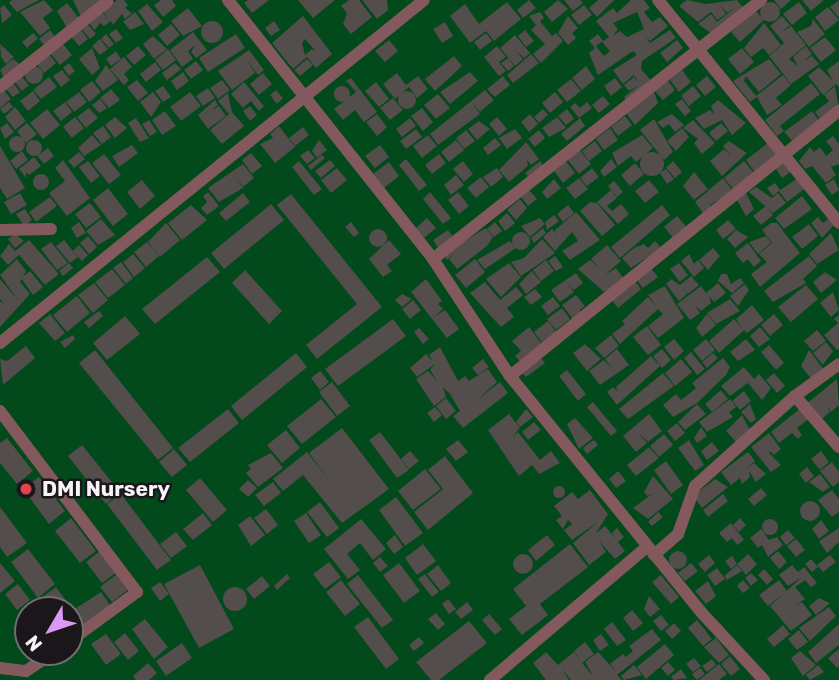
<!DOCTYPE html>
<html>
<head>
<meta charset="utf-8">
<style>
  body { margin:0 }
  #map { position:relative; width:839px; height:680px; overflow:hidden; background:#232023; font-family:Rubik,sans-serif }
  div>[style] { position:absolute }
  .green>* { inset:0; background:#02491c }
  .building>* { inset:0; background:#534d4b }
  .round { border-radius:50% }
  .street>* { height:12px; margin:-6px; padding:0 6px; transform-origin:6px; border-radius:6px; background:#83595e }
  .dots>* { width:19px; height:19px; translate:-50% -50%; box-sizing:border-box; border:4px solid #1a161a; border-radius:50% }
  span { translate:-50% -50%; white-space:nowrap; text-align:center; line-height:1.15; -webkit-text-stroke:5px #1a161a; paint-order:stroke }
  .poi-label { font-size:21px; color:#f6f4f7; font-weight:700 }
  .left { translate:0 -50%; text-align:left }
  .north { position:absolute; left:14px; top:596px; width:70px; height:70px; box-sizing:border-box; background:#1a161a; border:2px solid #726f72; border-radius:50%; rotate:231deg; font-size:19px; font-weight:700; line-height:28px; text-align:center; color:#f6f4f7 }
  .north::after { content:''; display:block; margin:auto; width:24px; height:32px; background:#db99f5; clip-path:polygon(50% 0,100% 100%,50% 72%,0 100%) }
</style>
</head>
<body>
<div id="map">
  <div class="green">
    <i style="clip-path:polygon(evenodd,0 0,839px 0,839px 680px,0 680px,0 0,28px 610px,70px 610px,70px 652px,28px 652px,28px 610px)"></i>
  </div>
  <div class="building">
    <i style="clip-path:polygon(12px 0,39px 0,17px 12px,9px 3px)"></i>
    <i style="clip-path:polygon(44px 0,53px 10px,43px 18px,50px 28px,40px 36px,20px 12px)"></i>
    <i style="clip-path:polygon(73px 0,102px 0,81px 17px)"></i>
    <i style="clip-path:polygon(117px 0,124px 0,128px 5px,125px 8px,132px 13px,125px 19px,122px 14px,113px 25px,111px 21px,104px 26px,100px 23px,95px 30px,86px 20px,103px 13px,108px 19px,102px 10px)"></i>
    <i style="clip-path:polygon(161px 0,172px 0,176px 6px,163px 17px,154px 5px)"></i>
    <i style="clip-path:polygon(248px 0,269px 0,252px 13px,244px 3px)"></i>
    <i style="clip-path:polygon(298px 0,335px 0,313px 18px)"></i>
    <i style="clip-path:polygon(349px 0,359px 0,372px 17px,351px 34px,343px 24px,347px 13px,341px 6px)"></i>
    <i style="clip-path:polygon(362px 0,387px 0,388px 10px,377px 19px)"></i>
    <i style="clip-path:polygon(529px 0,536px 8px,523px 18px,517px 10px)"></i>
    <i style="clip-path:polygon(558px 0,568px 9px,552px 22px,544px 12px)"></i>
    <i style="clip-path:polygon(564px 0,580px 0,583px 3px,573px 11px)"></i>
    <i style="clip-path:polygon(598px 0,614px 0,597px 17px,589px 8px)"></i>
    <i style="clip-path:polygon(evenodd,631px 0,644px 0,650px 8px,644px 12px,652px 22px,660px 17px,668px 26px,650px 41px,646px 38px,650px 43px,670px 30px,676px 38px,642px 61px,641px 69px,655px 85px,630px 104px,624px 97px,639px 85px,629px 91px,624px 85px,634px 77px,639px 83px,634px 75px,623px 84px,613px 70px,637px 55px,633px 51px,598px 75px,589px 53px,595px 48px,589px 41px,598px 34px,603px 41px,596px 46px,604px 56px,610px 51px,602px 42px,609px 37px,596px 21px,613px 8px,617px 13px,631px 0,637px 12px,644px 29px,627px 37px,620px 31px,613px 36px,618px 29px,613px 23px,637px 12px)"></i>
    <i style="clip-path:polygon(687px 0,706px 4px,737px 0,746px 11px,715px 36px,698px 24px,711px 14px,717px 22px,737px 6px,727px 13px,720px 4px,726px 14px,717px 20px,711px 12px,698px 22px,679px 6px)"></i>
    <i style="clip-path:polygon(774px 0,791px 0,781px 9px)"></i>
    <i style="clip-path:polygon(802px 0,824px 0,811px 11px)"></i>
    <i style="clip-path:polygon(839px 0,839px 18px,830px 7px)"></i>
    <i class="round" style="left:760px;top:2px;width:20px;height:20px"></i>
    <i style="clip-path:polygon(507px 2px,521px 19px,494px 41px,486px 31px,470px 43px,450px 16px,465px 4px,479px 24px)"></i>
    <i style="clip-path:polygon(799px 2px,807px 13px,792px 25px,783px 14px)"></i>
    <i style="clip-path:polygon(67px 3px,79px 18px,67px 28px,57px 11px)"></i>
    <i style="clip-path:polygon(147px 4px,163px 22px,152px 31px,138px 11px)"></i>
    <i style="clip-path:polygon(4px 5px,12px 15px,2px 23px,0 8px)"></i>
    <i style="clip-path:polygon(584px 5px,592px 15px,579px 25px,571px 15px)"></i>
    <i style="clip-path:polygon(828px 7px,839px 20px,825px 31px,815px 17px)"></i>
    <i style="clip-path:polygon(188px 8px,202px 26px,183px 36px,171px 21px)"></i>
    <i style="clip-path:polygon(755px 10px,764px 20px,740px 42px,731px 32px)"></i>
    <i style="clip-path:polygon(135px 12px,144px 24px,130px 30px,123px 22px)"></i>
    <i style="clip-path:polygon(540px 12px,544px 18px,540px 21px,552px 36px,556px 33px,563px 41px,541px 63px,533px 54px,545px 44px,531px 30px,536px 25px,529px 16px)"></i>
    <i style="clip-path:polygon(evenodd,303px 16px,332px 54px,316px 68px,307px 57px,293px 69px,272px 43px,303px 16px,305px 39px,313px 48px,316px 51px,312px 49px,305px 55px,302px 43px,305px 39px)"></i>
    <i style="clip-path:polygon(568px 16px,578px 28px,572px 33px,576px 38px,568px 45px,558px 33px)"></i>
    <i style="clip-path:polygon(782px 16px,790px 25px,781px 33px,791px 26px,806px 45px,789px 59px,798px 66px,793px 57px,806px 46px,812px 54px,804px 61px,812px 56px,819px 64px,791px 84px,769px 56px,784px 43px,770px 26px)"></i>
    <i style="clip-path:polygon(813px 19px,825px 34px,809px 47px,797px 32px,811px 26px)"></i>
    <i style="clip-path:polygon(85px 21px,96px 34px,90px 39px,79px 26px)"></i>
    <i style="clip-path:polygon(274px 21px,280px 30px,271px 36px,265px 28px)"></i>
    <i class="round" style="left:201px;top:21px;width:22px;height:22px"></i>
    <i style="clip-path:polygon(445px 22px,453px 36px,442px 43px,433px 29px)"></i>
    <i style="clip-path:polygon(764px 23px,781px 45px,769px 55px,763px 48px,751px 57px,744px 48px)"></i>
    <i style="clip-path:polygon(171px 24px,180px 35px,167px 46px,158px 35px)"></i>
    <i style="clip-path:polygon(79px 27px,88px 39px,79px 46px,70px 35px)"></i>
    <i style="clip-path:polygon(116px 29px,123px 38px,116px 43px,109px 34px)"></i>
    <i style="clip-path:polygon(50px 30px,55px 37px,44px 45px,39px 39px)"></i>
    <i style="clip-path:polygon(525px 30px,534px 41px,526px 47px,518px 36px)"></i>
    <i style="clip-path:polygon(193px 32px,207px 50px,196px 58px,191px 52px,195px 45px,188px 51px,193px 59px,182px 67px,170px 50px)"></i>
    <i style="clip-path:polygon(33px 33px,38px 38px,27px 48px,22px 42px)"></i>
    <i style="clip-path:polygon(486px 33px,492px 41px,480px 50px,474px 42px)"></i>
    <i style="clip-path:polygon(106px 34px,114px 44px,109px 48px,101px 39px)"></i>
    <i style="clip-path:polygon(236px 34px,245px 48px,208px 72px,199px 58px)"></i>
    <i style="clip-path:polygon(515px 35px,530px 53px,524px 58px,515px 50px,523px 59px,515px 66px,500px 48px)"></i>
    <i style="clip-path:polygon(153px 36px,167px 49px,154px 59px,143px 44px)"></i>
    <i style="clip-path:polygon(825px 37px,836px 50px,821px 62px,810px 48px)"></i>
    <i style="clip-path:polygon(100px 39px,108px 49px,100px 55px,92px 46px)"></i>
    <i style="clip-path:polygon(389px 40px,398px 51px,385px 62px,375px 51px)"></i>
    <i style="clip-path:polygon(677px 40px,683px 48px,667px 62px,660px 53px)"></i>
    <i style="clip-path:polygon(62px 43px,72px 55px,60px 65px,50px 53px)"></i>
    <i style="clip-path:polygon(0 44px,14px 57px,6px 64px,1px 57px)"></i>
    <i style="clip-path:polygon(138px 46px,146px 55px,134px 65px,126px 56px)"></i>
    <i style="clip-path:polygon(497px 46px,506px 57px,499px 62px,506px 71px,499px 76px,484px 57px)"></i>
    <i style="clip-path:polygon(92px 48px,100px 68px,92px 75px,79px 59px)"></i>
    <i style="clip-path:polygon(742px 48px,754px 62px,740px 74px,728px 59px)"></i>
    <i style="clip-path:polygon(168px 49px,176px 60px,163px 70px,155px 60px)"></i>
    <i style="clip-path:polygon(249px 50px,264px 70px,258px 75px,247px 60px,255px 73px,232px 90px,218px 71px)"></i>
    <i style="clip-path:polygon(116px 51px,121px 59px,111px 66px,106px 59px)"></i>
    <i style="clip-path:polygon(49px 54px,56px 63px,44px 73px,37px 64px)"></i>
    <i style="clip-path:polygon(531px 54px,539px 63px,513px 83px,507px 75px)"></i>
    <i style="clip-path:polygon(454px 56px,462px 66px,435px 91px,425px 79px)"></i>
    <i style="clip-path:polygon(124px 57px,132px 67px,124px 74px,129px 80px,124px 85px,110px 69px)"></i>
    <i style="clip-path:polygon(508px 58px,514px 66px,508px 71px,501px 63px)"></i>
    <i style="clip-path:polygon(13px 59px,22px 66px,5px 80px,0 70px)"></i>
    <i style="clip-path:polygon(307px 59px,313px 65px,300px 76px,294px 70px)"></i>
    <i style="clip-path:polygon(769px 59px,781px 74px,769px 84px,759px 92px,746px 76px,744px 81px,756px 96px,783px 75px,791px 85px,776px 98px,782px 105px,767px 115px,757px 97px,750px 102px,733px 81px)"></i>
    <i style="clip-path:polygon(196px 61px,203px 70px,191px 79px,184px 70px)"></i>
    <i style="clip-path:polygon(839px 61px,839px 87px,836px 84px,823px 95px,808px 76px,819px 67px,833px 81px,827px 70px)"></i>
    <i style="clip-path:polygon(155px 62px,161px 70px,146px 82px,140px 74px)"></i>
    <i style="clip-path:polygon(69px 63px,75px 71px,69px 76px,63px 68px)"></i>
    <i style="clip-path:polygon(175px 63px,181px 69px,167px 80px,162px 73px)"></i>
    <i style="clip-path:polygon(106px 65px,118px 80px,103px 91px,95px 81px)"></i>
    <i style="clip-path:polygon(586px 66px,595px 79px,582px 90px,572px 78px)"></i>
    <i class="round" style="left:25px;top:66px;width:18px;height:18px"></i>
    <i style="clip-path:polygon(62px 70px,70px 80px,61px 87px,53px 76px)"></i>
    <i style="clip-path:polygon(682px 70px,691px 82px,679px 92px,670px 80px)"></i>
    <i style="clip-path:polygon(183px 72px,189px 81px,177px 90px,171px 81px)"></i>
    <i style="clip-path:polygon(470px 72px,478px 81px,450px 104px,440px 92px)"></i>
    <i style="clip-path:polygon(263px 73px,272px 84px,259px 95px,250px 84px)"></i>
    <i style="clip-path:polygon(397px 73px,406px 85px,418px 76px,428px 89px,417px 98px,409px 87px,395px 99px,383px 84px)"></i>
    <i style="clip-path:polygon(21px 76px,29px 85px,22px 91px,14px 81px)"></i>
    <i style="clip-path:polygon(503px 76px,510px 85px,495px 97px,487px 89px)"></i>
    <i style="clip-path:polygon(707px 76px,716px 87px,705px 96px,696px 85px)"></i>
    <i style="clip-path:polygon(49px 77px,57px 87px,41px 99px,33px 90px)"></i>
    <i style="clip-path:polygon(351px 78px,377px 112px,364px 122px,355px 110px,343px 120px,334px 109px,356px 92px,346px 81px)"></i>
    <i style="clip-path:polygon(615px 78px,622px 87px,611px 96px,604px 86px)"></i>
    <i style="clip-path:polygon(571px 79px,581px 91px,567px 102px,557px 90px)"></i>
    <i style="clip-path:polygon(137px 80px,148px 93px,138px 101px,127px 87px)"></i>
    <i style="clip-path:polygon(222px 80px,230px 90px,218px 99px,210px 88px)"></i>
    <i style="clip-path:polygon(92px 81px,101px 92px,89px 102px,80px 90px)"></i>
    <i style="clip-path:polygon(668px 81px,675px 90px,663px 100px,655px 91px)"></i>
    <i style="clip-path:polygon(244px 82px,264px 106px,259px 111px,251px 101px,243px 108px,231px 94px)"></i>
    <i style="clip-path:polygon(376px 82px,389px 99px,379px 107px,365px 91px)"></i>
    <i style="clip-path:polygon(13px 83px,20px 92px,13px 97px,5px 88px)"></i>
    <i style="clip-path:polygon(811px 83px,820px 94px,780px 126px,784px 131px,777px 136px,765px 120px)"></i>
    <i class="round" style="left:334px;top:86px;width:16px;height:16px"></i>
    <i style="clip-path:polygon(163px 86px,171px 97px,163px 102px,155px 91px)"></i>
    <i style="clip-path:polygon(693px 86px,701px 96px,689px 106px,681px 96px)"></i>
    <i style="clip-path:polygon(835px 86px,839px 108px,823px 123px,815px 112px,829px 101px,824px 95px)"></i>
    <i style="clip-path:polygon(2px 88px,11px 99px,0 108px,0 89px)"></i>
    <i style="clip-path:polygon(208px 88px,215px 98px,203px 106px,196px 96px)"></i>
    <i style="clip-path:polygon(111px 89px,120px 100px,109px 108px,100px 98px)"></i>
    <i style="clip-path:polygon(276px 90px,283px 98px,277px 104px,270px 95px)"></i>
    <i style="clip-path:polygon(485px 90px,494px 100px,480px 112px,473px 104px,480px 114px,438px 145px,430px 134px)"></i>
    <i style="clip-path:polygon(33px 91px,40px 101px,28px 111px,20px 101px)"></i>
    <i class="round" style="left:398px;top:91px;width:18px;height:18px"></i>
    <i style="clip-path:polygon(79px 92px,87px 102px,74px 112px,66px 102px)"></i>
    <i style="clip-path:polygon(153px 92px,161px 102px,151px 117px,140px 102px)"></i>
    <i style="clip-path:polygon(190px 92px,201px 106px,181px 121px,170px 107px)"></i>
    <i style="clip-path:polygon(555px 92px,563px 102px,550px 113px,542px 103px)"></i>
    <i style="clip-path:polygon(654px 92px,658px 103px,635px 125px,626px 113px)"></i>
    <i style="clip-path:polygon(228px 93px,232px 112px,244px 126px,222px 144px,210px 130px,229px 114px,218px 101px)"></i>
    <i style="clip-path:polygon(438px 94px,450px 108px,436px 119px,424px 105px)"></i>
    <i style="clip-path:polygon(603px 96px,610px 104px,599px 113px,592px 105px)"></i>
    <i style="clip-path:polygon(393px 98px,403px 110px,390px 120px,380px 108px)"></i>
    <i style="clip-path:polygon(100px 99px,107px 108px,99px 113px,92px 105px)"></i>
    <i style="clip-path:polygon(682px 99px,691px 111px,685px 116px,675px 104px)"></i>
    <i style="clip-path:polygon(215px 100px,218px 105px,211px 111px,219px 106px,226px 116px,208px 129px,198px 115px)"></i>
    <i style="clip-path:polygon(718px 100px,746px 123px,732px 135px,722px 120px,704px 129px,695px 118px,710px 110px,715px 115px,711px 106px)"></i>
    <i style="clip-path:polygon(9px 102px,13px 107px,4px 114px,0 109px)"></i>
    <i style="clip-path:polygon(65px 102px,72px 112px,61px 121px,53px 111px)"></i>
    <i style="clip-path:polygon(587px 102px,592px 108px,579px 118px,570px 107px,575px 103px,580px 108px)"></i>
    <i style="clip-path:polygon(250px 106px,257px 115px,250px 121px,243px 111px)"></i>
    <i style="clip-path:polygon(15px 107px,26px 121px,15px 130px,5px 117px)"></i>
    <i style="clip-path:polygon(89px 108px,98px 118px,86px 128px,77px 117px)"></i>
    <i style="clip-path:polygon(422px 108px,433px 122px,423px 131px,411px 116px)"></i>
    <i style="clip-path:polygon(47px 109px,60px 125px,43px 139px,30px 123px)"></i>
    <i style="clip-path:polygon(543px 109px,548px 115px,539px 123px,534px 117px)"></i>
    <i style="clip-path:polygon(567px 109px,574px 119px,566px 125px,558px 116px)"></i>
    <i style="clip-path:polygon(165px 111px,176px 126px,162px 135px,152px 120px)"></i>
    <i style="clip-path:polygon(812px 111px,820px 122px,794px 143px,784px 132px)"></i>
    <i style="clip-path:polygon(377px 114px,387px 127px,377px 136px,366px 122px)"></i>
    <i style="clip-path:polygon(530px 114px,538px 124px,529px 132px,521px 122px)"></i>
    <i style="clip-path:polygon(672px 114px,684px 125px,675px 132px,669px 124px,663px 128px,657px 122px)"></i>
    <i style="clip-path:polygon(625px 116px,632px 125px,618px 136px,611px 127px)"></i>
    <i style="clip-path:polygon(75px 117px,84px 128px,72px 138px,63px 127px)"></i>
    <i style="clip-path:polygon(115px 117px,127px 128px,115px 138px,105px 125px)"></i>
    <i style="clip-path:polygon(497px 117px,507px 129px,499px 136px,489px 124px)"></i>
    <i style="clip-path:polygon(557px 117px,566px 128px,549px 137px,542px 128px)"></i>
    <i style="clip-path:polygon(136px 118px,149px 138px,140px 142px,128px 123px)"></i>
    <i style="clip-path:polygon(410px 118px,416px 126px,402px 137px,396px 129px)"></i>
    <i style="clip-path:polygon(580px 118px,585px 126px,567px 141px,561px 134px)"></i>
    <i style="clip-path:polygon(654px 119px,673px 152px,664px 160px,640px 130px)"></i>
    <i style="clip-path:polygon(149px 120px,157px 132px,150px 136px,142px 124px)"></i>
    <i style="clip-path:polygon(693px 120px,715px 143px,702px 154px,694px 143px,698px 139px,683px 128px)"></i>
    <i style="clip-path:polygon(479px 121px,490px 129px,477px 140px,468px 129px)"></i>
    <i style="clip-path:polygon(7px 123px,14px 132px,5px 139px,0 128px)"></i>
    <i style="clip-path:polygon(27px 123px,37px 134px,26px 143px,17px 131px)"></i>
    <i style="clip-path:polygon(721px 123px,728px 131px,716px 141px,709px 133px)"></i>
    <i style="clip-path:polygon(103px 126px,111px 137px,102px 144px,93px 133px)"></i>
    <i style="clip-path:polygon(279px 126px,295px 147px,275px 163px,260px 144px,273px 138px,270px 134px)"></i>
    <i style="clip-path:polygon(303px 127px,309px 135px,295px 146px,289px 138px)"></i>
    <i style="clip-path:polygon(610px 128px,618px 140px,604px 150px,596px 139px)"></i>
    <i style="clip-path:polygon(682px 128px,689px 137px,676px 151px,667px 141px)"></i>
    <i style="clip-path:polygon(416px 129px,422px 137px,406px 149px,400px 141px)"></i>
    <i style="clip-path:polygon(515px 129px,522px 138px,507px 149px,499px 138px)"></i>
    <i style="clip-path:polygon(466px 130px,475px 141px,464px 149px,456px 138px)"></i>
    <i style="clip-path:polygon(539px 130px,545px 138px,535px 147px,528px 139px)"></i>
    <i style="clip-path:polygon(92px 135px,101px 145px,84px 156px,78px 148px)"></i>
    <i style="clip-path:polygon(428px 135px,437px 146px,422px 158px,413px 146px)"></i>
    <i style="clip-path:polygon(642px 135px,653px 148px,636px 162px,631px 156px,618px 166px,612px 153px)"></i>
    <i class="round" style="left:9px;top:136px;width:16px;height:16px"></i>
    <i style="clip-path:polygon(833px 136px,839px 144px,839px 164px,831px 167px,836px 175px,826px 183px,812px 166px,805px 169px,799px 161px,810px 147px,814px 152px,820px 147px,826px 156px,833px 150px,826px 141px)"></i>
    <i style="clip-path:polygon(495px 138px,501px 145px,488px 155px,483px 148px)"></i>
    <i class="round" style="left:26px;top:140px;width:16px;height:16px"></i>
    <i style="clip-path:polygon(319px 140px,327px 150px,317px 158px,312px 151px)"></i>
    <i style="clip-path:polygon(456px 140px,464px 150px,449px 162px,441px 152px)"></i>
    <i style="clip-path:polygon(595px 141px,602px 151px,589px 161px,582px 151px)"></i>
    <i style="clip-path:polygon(729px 141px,747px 153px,722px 176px,710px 161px,724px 149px,731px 156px,723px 146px)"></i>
    <i style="clip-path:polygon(526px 142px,539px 159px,531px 165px,527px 160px,528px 166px,509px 182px,499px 170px)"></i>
    <i style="clip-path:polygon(769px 142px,778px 153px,757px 175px,746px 160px)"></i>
    <i style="clip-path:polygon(132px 145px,138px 153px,119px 167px,112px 156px)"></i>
    <i style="clip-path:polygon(380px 145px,389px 157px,375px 168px,365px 156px)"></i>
    <i style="clip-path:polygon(0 146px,25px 188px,7px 199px,0 188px)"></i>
    <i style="clip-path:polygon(48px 148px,54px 156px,44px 164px,37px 156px)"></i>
    <i style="clip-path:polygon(579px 149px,591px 164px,579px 174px,567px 159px)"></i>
    <i style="clip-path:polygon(308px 150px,315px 158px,307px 164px,300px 156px)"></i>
    <i style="clip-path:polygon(22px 151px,28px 160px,16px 169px,10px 161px)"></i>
    <i style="clip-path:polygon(79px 152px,85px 159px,74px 168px,68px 161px)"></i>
    <i class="round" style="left:640px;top:152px;width:24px;height:24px"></i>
    <i style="clip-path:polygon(251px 153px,262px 166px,252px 174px,242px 160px)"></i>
    <i style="clip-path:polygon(104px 154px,121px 175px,109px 184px,92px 163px)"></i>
    <i style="clip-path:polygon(439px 154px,446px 163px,432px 174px,425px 165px)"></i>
    <i style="clip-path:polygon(322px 155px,325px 158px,311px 170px,308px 166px)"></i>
    <i style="clip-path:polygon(34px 157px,41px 166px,29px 175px,26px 172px,26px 178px,19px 169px)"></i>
    <i style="clip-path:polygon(406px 159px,427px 185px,419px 191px,399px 165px)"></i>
    <i style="clip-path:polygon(611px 159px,617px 167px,604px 177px,600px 171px)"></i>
    <i style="clip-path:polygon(63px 160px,90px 198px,67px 216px,49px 193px,65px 181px,55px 168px)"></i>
    <i style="clip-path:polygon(330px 160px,335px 166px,321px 178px,315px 171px)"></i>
    <i style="clip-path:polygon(88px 161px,100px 176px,91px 183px,79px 167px)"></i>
    <i style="clip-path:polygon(299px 161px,322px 189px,314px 195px,292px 167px)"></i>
    <i style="clip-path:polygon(463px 161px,473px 174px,464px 182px,453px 169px)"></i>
    <i style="clip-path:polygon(540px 161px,546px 170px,532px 181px,525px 173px)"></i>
    <i style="clip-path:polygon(566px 161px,575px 173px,563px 183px,554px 171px)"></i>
    <i style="clip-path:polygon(673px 161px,682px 172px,675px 178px,666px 168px)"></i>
    <i style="clip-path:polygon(744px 161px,755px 174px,735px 191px,724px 178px)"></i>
    <i style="clip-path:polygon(787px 161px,793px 170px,782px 178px,773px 164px)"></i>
    <i style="clip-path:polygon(389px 162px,399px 176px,384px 188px,373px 174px)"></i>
    <i style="clip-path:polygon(635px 163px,644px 174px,630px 186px,621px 175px)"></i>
    <i style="clip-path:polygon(243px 164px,254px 178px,243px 187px,235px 177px,243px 188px,219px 202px,208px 188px)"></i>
    <i style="clip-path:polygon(337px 168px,347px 180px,331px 193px,321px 180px)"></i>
    <i style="clip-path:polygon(497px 168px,503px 177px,491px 187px,483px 177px)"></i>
    <i style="clip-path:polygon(592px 168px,599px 177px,587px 186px,580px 178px)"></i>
    <i style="clip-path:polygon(666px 169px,674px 179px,667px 184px,660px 173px)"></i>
    <i style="clip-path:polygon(694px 172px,708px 189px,694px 200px,683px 186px)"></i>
    <i class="round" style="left:33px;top:174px;width:16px;height:16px"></i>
    <i style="clip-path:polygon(456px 175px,464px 185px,451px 195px,444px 185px)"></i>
    <i style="clip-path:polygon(481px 177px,489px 187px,476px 198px,467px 188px)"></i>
    <i style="clip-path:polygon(799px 177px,807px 187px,787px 202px,779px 191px)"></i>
    <i style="clip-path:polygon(579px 178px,588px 189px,575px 199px,566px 188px)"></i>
    <i style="clip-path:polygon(723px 178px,733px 191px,710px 205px,713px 210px,705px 216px,695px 202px)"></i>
    <i style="clip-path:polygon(554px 179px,561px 188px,547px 199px,542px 192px)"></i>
    <i style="clip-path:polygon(834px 179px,839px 190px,832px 195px,825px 185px)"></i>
    <i style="clip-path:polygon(142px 180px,155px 196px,140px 209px,127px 192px)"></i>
    <i style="clip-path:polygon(649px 180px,659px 192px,645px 203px,635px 191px)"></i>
    <i style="clip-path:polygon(614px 181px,623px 192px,617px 197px,608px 186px)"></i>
    <i style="clip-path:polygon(775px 183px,780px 190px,773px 196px,767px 188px)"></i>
    <i style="clip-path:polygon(756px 187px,772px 198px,778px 193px,786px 203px,773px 213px,749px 192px)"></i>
    <i style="clip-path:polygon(108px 188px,128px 214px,113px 226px,93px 200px)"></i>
    <i style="clip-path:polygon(529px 190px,537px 199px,528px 206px,521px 197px)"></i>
    <i style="clip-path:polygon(611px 190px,617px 198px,607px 206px,612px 211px,621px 204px,629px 214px,618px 224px,597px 202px)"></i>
    <i style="clip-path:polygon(208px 192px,219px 206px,207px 215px,201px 208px,207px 202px,203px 196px)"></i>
    <i style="clip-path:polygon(430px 192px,451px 218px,443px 224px,423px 199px)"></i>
    <i style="clip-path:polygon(458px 192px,469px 206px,459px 214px,448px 200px)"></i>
    <i style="clip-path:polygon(20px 193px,27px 205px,11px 214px,4px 202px)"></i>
    <i style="clip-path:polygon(243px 193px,250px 202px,226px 221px,219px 213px)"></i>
    <i style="clip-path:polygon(746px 193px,754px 209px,746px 216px,737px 200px)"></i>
    <i style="clip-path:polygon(291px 194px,382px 307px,317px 359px,306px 345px,357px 304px,277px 205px)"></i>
    <i style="clip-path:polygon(802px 196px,812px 209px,784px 229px,775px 218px)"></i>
    <i style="clip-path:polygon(50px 197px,57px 206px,36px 222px,29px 212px)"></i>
    <i style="clip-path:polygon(520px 199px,527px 208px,516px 220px,507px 210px)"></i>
    <i style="clip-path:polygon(590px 202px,597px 203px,615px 225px,602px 236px,580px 211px)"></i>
    <i style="clip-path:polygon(90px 203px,101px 217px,86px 228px,75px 214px)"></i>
    <i style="clip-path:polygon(271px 204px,284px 220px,224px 269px,211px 253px)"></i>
    <i style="clip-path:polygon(191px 205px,207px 220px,182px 240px,168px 223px)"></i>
    <i style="clip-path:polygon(568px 205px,574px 213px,563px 222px,557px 214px)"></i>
    <i style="clip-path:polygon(662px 205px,670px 215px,620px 258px,611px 247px)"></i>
    <i style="clip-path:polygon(766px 206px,773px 215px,761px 225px,753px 216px)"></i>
    <i style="clip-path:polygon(25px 209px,32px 220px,24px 226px,16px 214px)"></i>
    <i style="clip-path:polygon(576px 212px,600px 240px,570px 260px,562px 251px,578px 241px,572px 232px,555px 251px,543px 237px,552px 229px,558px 237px,554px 231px)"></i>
    <i style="clip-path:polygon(507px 213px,515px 223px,505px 231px,498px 221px)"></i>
    <i style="clip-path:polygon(554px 215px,559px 221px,547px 230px,545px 222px)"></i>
    <i style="clip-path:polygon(677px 216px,689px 230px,676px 241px,664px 227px)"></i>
    <i style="clip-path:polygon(818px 217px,823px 223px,829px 218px,834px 225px,822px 238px,811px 223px)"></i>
    <i style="clip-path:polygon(427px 218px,436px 228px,424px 238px,416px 228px)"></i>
    <i style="clip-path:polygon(540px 218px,545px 224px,530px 237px,521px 226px)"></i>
    <i style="clip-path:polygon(101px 219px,115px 235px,98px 245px,86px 231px)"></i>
    <i style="clip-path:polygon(728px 220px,736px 229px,723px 239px,716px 230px)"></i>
    <i style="clip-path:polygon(79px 222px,86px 233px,77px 238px,71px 228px)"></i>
    <i style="clip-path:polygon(351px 222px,359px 233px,354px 237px,345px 227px)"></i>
    <i style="clip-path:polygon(495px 222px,502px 231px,494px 237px,487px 229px)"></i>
    <i style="clip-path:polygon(166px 223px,180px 240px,160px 257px,148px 242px)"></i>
    <i style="clip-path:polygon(771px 223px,777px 223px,800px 253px,760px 287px,751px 274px,767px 262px,759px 254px,772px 243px,762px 230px)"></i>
    <i style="clip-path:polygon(809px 224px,818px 236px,802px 249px,792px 237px)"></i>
    <i style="clip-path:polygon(486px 228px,493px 237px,487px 246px,457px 269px,449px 259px,455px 253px,447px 260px,443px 254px)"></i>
    <i style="clip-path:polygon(543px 228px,546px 233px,534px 243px,531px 238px)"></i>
    <i class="round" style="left:369px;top:229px;width:18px;height:18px"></i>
    <i style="clip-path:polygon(448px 230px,456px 241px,440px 251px,433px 240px)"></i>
    <i style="clip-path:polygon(736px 230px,748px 237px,735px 248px,727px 239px)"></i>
    <i class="round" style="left:512px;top:232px;width:18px;height:18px"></i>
    <i style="clip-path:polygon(831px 233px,839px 250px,817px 264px,809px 254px)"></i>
    <i style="clip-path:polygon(15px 234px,24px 241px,15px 248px,8px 239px)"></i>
    <i style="clip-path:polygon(88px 236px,97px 247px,89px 254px,80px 243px)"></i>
    <i style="clip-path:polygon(766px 236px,771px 243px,758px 254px,749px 242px)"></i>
    <i style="clip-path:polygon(542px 239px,555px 253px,521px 276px,511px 262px,524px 258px)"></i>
    <i style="clip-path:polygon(29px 240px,59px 274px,45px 285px,19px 255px,8px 265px,0 256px,9px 244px,15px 251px)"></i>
    <i style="clip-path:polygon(64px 240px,78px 257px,70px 263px,56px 246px)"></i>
    <i style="clip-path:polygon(389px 240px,401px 254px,387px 265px,392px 271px,383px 277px,369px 259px)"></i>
    <i style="clip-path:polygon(510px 241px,516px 248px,485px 269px,477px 260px)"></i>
    <i style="clip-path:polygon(655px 241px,661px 248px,631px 268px,622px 258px,634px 248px,644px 244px,648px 248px)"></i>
    <i style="clip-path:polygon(51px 242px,68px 263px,57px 270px,41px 249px)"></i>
    <i style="clip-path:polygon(147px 242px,159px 256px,146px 267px,134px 252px)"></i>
    <i style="clip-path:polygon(748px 243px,761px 261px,754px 267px,748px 259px,743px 263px,735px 253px)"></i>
    <i style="clip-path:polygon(79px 245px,88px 255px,82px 261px,73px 251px)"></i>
    <i style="clip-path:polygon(607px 245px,621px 261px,605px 275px,616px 268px,625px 280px,604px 292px,578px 269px,590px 260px,600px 269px,591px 259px)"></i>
    <i style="clip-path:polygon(713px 248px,720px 256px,708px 270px,699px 260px)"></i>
    <i style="clip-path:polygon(133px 254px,145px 268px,134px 277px,123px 262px)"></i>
    <i style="clip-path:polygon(689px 254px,694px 264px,698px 260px,704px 268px,694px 277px,681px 261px)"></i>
    <i style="clip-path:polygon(555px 256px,563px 267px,556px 271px,548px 261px)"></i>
    <i style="clip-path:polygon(809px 256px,817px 266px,803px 279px,806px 283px,773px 302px,764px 291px)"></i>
    <i style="clip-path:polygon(207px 257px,220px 272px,155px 324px,142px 309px)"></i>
    <i style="clip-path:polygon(17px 259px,26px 271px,20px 282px,30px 294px,0 327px,0 301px,5px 305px,0 299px,0 279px,18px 300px,0 275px)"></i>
    <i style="clip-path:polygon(475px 259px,485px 272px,466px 288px,455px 275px)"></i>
    <i style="clip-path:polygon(546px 260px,554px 271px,541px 281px,533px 270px)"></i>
    <i style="clip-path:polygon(121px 262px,133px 278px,126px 284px,113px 268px)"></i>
    <i style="clip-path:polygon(69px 263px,73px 268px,63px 276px,59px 271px)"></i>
    <i style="clip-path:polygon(509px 263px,521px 277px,501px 297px,486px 279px)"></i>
    <i style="clip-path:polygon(679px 263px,688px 275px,680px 282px,670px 269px)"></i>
    <i style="clip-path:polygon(650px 267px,658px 277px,643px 288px,636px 279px)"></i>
    <i style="clip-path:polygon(112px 269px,125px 285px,108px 298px,95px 282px)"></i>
    <i style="clip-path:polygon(245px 270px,282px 311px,269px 324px,232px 283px)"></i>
    <i style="clip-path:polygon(30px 271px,43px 287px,33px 295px,21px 278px)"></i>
    <i style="clip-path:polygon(532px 271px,541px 282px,526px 294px,519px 284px)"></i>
    <i style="clip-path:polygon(825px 272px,837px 280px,821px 293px,813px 282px)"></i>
    <i style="clip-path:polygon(576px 273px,583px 283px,574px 290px,568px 284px,574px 292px,560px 302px,551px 290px)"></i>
    <i style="clip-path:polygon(721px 274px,727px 274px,731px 284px,740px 278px,744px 283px,732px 293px,718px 281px)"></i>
    <i style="clip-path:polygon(691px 276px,699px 285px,688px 294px,682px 287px,687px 294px,679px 301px,666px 284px,671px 279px,680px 285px)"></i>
    <i style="clip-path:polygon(426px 279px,442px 301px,438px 304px,443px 309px,434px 317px,445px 310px,459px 329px,447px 338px,411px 292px)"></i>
    <i style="clip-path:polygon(633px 279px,641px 289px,618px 308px,611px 299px)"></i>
    <i style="clip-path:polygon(485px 282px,500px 300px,516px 287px,523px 295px,507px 308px,514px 317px,501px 327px,470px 293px)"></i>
    <i style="clip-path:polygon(94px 283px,108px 300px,93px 313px,78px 295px)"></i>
    <i style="clip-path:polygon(718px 283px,726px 293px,714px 302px,709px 296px,711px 303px,701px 311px,695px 306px,700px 313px,690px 320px,677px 304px,701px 286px,706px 293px)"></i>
    <i style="clip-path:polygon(745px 284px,749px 290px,738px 306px,730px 296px)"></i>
    <i style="clip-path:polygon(806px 285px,818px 299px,791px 322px,778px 307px)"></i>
    <i style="clip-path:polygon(665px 286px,684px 318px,658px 338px,648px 326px,663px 314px,658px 309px,620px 344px,612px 334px,625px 324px,622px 321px,648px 297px,657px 307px,648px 295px)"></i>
    <i style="clip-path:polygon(535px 289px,542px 297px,531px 305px,524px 297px)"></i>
    <i style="clip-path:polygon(833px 292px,839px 310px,831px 317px,820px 303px)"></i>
    <i style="clip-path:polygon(402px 294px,412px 299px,402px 307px,395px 300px)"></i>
    <i style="clip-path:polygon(576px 295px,585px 306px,580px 310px,584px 316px,575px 322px,562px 305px)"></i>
    <i style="clip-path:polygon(77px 296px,90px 313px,67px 332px,53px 315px)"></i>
    <i style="clip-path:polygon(553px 297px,560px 306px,548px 315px,541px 306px)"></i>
    <i style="clip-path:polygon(730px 299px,740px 311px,716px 324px,707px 313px)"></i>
    <i style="clip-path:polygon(413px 300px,421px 310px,410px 319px,402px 309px)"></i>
    <i style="clip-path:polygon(752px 305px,764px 320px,747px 333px,744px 330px,719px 353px,709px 341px,734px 319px,742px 328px,736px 319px)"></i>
    <i style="clip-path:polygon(562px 308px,570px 319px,556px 330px,547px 319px)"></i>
    <i style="clip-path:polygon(99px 311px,103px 316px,89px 328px,84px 322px)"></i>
    <i style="clip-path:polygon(50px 314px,65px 333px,55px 341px,39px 323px)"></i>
    <i style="clip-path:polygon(707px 314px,716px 325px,702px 337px,696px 328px)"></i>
    <i style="clip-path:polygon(774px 314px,783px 325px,770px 336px,761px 325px)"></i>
    <i style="clip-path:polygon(839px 315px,839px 348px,837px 350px,824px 335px,838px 323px,834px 319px)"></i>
    <i style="clip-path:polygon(125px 316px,140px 334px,107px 360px,93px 343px)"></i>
    <i style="clip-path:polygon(393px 319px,406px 336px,338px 386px,325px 369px)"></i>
    <i style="clip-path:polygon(548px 321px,557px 333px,543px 344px,534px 332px)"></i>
    <i style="clip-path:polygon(647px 326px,661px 345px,648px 355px,633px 337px)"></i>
    <i style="clip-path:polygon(529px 327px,544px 347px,522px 364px,515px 356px,521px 351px,512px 341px)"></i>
    <i style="clip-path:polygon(760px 327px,770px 339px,759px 347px,750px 336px)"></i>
    <i style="clip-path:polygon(419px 328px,429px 339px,423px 344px,414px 332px)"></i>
    <i style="clip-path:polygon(817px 330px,826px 341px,813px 351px,804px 341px)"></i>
    <i style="clip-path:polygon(73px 335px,75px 339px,65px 348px,60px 342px)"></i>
    <i style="clip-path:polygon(611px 335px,619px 346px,604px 358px,595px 348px)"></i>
    <i style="clip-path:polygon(674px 339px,684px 351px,674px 360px,664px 347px)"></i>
    <i style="clip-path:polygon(706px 339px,715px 350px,702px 361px,693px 350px)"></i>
    <i style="clip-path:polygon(746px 339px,755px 350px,738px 361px,730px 352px)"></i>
    <i style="clip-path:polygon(826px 342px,833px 351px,823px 365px,813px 353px)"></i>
    <i style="clip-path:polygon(585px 344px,601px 359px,587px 371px,573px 353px)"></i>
    <i style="clip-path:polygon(769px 345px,784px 363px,776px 370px,761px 352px)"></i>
    <i style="clip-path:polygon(26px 346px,35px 358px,3px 385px,0 359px,7px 361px)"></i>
    <i style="clip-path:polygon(440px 347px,458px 381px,465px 376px,469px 381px,488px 369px,497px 382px,477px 400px,500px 382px,508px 393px,463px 428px,453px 416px,460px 411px,450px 394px,443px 387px,446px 397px,434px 406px,416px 379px,428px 371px,437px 381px,430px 370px,435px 364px,417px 377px,410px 368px,426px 354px,433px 362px,429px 355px)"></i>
    <i style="clip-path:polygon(617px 349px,629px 365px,600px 385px,589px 371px,604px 360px,613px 369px,605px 359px)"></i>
    <i style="clip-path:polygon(662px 349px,671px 360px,662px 368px,653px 356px)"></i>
    <i style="clip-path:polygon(95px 350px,173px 448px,158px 460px,79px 363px)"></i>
    <i style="clip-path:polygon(809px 350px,825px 371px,813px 381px,801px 366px)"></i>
    <i style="clip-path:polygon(691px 352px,705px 369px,697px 375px,684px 358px)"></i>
    <i style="clip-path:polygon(296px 353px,307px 367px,242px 420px,231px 406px)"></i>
    <i style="clip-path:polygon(713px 353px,718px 358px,707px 368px,702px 362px)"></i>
    <i style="clip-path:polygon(538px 354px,545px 363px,526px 377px,519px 369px)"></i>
    <i style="clip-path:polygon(651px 356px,660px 366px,617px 405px,607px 392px,613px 387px,618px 392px,616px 387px)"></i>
    <i style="clip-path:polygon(723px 358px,730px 367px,726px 375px,697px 403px,673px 417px,663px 405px,676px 394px,681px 400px,689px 394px,696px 388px,692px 383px)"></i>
    <i style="clip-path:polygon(483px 359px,489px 367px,478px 375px,472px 368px)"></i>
    <i style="clip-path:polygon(681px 359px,692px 372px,675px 386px,665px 373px)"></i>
    <i style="clip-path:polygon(744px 367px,754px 379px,759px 374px,771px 388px,762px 400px,748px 383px,730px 396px,721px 386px)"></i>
    <i style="clip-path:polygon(567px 370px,586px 394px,578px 401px,559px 376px)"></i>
    <i style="clip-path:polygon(320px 371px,329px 382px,320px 390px,311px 378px)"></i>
    <i style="clip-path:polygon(663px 373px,674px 386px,628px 419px,619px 409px)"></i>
    <i style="clip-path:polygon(774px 373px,785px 386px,777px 393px,766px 380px)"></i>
    <i style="clip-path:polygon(837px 379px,839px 405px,831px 412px,826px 405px,830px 412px,818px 422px,805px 405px)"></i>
    <i style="clip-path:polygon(332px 382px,350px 406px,337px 416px,319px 392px)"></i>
    <i style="clip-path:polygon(721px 390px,728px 399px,712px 412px,705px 404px)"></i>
    <i style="clip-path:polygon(744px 391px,751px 401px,740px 410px,732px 401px)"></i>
    <i style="clip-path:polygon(446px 398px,456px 411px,446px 419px,436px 406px)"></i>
    <i style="clip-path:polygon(321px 399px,336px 417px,302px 444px,287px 426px)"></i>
    <i style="clip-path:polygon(730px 399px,736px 407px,729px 412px,733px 417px,707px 432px,699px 422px)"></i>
    <i style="clip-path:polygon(593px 402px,617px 431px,611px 436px,587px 407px)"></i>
    <i style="clip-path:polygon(697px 404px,706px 414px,685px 430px,678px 422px)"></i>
    <i style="clip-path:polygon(750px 404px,756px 419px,751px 423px,741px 412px)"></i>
    <i style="clip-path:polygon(435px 407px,442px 415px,434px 422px,427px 413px)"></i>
    <i style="clip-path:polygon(802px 407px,811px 417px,797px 428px,802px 435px,798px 439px,792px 433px,779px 443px,771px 432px)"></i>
    <i style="clip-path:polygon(228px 409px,239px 423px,190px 462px,178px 448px)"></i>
    <i style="clip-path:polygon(526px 409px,533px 417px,520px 427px,516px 422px)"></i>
    <i style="clip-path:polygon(509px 414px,520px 428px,513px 436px,518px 432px,540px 460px,551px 451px,560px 463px,539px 474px,532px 465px,519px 476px,488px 430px)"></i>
    <i style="clip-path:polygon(649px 414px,662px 431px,648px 442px,638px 433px,647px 443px,636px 452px,623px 436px)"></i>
    <i style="clip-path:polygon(742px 415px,751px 432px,736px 442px,726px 431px)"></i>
    <i style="clip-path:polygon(575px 418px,593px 438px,579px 449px,567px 424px)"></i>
    <i style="clip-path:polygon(534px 422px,541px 430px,528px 440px,522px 432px)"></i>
    <i style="clip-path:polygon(677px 423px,685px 433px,675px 441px,667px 431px)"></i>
    <i style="clip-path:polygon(701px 427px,707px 436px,697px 443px,694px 438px)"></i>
    <i style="clip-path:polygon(342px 428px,389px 489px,342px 523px,303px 475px,283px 491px,273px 479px,307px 452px,329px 480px,309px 453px)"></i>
    <i style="clip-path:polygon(286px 430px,300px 448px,282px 463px,267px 445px)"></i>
    <i style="clip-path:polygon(380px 432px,409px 470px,397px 478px,369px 440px)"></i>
    <i style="clip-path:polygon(769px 433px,781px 449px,774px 455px,770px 451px,769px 453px,781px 465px,771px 472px,751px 447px)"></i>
    <i style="clip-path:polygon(664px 434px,673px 445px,659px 457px,650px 446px)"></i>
    <i style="clip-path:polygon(7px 438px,33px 471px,17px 484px,0 463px,0 443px)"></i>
    <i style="clip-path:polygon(458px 440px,468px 452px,456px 461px,446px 449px)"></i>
    <i style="clip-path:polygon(594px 440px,598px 445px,587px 454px,583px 448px)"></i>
    <i style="clip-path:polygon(689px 440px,704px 465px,695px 471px,678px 448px)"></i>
    <i style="clip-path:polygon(712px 442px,719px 451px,707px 460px,701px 451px)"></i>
    <i style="clip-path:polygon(82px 445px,120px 492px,106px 504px,68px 456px)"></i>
    <i style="clip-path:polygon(649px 447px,659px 458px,636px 476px,627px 465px)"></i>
    <i style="clip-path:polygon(174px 449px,187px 465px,172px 477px,159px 462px)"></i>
    <i style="clip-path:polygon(410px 451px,419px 461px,409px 469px,401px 459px)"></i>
    <i style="clip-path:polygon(821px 451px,829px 462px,820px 470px,811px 459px)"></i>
    <i style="clip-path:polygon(748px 452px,755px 461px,746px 469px,754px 463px,766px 474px,756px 482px,749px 471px,750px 477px,742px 484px,740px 478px,731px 485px,721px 472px)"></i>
    <i style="clip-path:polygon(271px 453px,283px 468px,258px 487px,246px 473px,251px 469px,248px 465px)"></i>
    <i style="clip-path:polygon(445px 456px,473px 493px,428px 530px,414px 512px,443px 489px,428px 470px)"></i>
    <i style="clip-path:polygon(666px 461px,683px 485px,671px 494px,654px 470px)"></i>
    <i style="clip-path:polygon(832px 462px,839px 472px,839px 482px,833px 487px,820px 471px)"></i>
    <i style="clip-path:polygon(807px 467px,814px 476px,806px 483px,799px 474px)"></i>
    <i style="clip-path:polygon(425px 469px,441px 489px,413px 510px,398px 491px)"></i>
    <i style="clip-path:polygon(618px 471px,626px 481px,616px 488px,609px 479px)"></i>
    <i style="clip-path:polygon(820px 474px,830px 487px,823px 492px,809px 482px)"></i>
    <i style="clip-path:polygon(653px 476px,673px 499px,648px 519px,633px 508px,653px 493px,647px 496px,644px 492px)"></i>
    <i style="clip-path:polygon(39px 477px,65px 511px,49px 524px,23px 489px)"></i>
    <i style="clip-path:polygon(200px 478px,227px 510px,213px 522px,186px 490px)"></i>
    <i style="clip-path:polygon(715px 479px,728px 487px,702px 508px,693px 496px)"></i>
    <i style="clip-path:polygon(248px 480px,257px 488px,248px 497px,239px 489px)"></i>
    <i style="clip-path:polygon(273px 482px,281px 493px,264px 506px,255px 495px)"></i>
    <i class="round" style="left:553px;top:486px;width:12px;height:12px"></i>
    <i style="clip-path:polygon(761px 488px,767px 495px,754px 506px,748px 499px)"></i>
    <i style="clip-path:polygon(590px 490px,608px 514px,596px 533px,605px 526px,616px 539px,612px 533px,617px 528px,624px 537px,618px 542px,625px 551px,615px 559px,599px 541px,606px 552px,589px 565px,573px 543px,598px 522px,572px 540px,564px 530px,572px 524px,568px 520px,563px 529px,556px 520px,562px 516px,554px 506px,572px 492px,578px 499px)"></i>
    <i style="clip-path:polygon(832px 490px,839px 499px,839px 512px,832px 517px,818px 500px)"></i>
    <i style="clip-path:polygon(121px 494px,171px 560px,157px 570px,107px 504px)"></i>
    <i style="clip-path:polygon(723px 494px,728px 501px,708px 517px,703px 510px)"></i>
    <i style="clip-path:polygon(396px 497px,423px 533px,405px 546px,379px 510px)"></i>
    <i class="round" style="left:800px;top:501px;width:20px;height:20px"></i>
    <i style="clip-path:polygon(320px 502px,339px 528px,327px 537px,307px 512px)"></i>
    <i style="clip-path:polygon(0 507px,27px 543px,7px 557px,0 547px)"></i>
    <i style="clip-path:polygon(266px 509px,278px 525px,267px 534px,254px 518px)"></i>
    <i style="clip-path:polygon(658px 512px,663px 517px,652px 526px,648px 522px)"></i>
    <i style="clip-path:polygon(203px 513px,212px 525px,193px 540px,183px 529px)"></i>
    <i style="clip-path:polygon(306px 513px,321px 535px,309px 543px,294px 521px)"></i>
    <i style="clip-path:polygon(250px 516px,265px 535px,251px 546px,238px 525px)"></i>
    <i style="clip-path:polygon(71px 518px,96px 551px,80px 563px,55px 531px)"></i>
    <i style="clip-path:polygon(740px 518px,746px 525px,739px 532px,733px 525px)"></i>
    <i style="clip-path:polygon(361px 519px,386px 549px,373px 560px,360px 543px,347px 554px,360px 570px,348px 579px,324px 549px)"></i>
    <i class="round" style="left:762px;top:519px;width:16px;height:16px"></i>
    <i style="clip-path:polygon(821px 520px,829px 531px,819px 539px,812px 529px)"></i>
    <i style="clip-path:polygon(731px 523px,744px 540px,737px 545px,732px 538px,727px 542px,719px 533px)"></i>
    <i style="clip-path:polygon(839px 528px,839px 542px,827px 553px,819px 541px)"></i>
    <i style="clip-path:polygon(761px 529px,769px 540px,777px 537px,783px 545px,768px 557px,762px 545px,758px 548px,750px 538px)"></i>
    <i style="clip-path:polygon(788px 530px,795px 538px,786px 545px,780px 537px)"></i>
    <i style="clip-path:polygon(176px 532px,187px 546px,171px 558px,160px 544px)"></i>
    <i style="clip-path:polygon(395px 535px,403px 547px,394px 554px,386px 543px)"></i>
    <i style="clip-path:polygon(547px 535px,555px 545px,536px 561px,528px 550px)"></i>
    <i style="clip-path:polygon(796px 539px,805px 550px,796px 557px,787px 546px)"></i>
    <i style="clip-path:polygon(423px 544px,436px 561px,417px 575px,405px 558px)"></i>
    <i style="clip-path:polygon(570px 544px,588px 567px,540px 604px,548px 615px,522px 635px,509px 619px,526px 606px,513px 589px)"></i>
    <i style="clip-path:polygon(28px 549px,55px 584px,38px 598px,11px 562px)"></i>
    <i class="round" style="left:669px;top:551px;width:18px;height:18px"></i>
    <i style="clip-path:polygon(100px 551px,117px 572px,102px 583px,86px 562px)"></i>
    <i style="clip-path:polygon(778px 551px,787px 562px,779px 569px,770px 558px)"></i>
    <i style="clip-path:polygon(748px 554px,757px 564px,746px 575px,737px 564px)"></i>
    <i class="round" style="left:513px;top:554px;width:20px;height:20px"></i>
    <i style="clip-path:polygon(709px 555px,715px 563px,705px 572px,698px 564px)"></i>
    <i style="clip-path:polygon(830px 555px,836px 562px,823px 572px,817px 565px)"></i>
    <i style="clip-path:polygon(732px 556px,737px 564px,731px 569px,725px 561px)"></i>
    <i style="clip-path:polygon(380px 557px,388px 566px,380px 572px,373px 563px)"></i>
    <i style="clip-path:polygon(811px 559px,818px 567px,812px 572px,805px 564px)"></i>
    <i style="clip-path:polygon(329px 562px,341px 577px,325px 589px,313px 574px)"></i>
    <i style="clip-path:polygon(0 563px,15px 581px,0 593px)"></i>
    <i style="clip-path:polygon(399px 563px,420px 591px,404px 603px,383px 575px)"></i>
    <i style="clip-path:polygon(691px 563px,698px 571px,685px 581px,678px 573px)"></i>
    <i style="clip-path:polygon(200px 565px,234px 629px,199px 648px,164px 584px)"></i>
    <i style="clip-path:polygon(438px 565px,451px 583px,441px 591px,427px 574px)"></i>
    <i style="clip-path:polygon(737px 565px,742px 571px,727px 580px,724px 576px)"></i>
    <i style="clip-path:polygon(792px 565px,798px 572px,804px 567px,817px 583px,811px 587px,805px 580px,795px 587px,805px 599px,796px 605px,802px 602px,812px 615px,791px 631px,770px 606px,802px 577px,788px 586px,779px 575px)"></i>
    <i style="clip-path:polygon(717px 568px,725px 579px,715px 586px,707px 575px)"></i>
    <i style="clip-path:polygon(764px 569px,773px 579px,767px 585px,758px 575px)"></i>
    <i style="clip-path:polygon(751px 573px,758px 580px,751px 586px,745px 578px)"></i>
    <i style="clip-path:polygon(117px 574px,129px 589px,112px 602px,100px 587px)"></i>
    <i style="clip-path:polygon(287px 574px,290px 578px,277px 590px,274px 586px)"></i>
    <i style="clip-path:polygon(425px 574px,439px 592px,432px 597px,418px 579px)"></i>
    <i style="clip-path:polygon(358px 575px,393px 620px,382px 628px,347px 584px)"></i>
    <i style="clip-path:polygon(661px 575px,679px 597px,671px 604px,652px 582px)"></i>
    <i style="clip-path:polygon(262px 576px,270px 586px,254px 599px,246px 589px)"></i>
    <i style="clip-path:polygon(341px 580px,360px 604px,345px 616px,326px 592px)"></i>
    <i style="clip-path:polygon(743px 580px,750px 588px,743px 593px,737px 586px)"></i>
    <i style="clip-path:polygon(779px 580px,787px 591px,768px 606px,759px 595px)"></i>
    <i style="clip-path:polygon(708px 581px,716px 596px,706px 604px,695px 591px)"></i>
    <i style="clip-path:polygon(160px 582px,169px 594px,160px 601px,151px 588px)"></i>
    <i style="clip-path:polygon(18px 584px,30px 600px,17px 610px,5px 594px)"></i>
    <i class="round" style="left:223px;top:587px;width:24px;height:24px"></i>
    <i style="clip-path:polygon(56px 587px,73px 610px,49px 610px,40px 599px)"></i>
    <i style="clip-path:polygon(101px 592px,110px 605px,78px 628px,70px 612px)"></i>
    <i style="clip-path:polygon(649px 596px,660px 609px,650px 617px,644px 609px)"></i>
    <i style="clip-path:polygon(819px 598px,830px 603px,816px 615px,809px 606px)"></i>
    <i style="clip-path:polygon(448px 599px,456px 609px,449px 614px,442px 604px)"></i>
    <i style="clip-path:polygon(467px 602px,473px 610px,461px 619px,455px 612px)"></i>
    <i style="clip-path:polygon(829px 607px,836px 616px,810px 641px,799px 628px)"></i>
    <i style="clip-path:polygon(632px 610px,643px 623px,633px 631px,623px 618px)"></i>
    <i style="clip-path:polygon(436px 613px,445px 624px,438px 630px,428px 619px)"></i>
    <i style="clip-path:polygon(489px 614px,502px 629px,495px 635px,482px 620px)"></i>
    <i style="clip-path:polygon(661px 615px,669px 625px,661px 631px,653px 621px)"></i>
    <i style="clip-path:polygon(368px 617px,399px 659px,386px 669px,354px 627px)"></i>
    <i style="clip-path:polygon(145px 619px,168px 647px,154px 659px,132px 629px)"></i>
    <i style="clip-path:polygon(697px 620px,712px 639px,703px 646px,688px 628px)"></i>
    <i style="clip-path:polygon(469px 621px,487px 643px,439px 680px,431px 680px,416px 662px)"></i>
    <i style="clip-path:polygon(612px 622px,626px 640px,617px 646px,604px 629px)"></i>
    <i style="clip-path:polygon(674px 623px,681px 631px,672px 639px,665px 631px)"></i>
    <i style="clip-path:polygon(839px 624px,839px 645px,816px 663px,808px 652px)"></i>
    <i style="clip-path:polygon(783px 625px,790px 634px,774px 647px,767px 639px)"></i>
    <i style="clip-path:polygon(652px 629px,661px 640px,617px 675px,622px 680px,571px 680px,562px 669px,569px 680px,546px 680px,533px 663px,546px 652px,558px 665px,574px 652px,581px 661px,574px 651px,585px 642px,594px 654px,582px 663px,593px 676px,585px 662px,598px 652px,616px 672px,610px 664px,623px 654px,626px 657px,633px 651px,629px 646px)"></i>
    <i style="clip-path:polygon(799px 630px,808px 642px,797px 650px,788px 639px)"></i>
    <i style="clip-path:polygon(125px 633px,139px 651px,128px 660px,114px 642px)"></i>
    <i style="clip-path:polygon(106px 634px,121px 654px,106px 665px,91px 644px)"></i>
    <i style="clip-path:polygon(601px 634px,609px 645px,600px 651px,593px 640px)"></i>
    <i style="clip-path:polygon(419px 637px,424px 643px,414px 651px,409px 645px)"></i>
    <i style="clip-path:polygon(716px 638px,729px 655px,719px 663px,704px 647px)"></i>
    <i style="clip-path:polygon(182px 643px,192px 658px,166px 676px,156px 661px)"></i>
    <i style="clip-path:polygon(665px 644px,674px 655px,646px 679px,637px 667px)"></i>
    <i style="clip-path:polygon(839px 649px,839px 666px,837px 668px,828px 658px)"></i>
    <i style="clip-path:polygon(800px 651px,816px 665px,803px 676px,791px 658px)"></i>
    <i style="clip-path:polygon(730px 656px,740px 669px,731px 676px,721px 664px)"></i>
    <i style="clip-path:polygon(694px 658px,701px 666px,693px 672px,686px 664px)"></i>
    <i style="clip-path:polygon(712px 659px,716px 665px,707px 672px,702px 666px)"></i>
    <i style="clip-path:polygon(668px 662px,675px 670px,668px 676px,661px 668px)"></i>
    <i style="clip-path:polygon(148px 663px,157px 673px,149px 680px,136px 680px,133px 676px)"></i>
    <i style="clip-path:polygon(719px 664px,727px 674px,719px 680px,699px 680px)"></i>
    <i style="clip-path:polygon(634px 665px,642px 675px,624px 680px,621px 676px)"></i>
    <i style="clip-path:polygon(818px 665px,824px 672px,810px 680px,806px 675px)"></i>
    <i style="clip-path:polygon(700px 668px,705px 674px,697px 680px,692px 674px)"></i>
    <i style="clip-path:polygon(681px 669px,687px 678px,674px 680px,671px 677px)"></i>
  </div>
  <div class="street">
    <i style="left:228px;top:0;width:330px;rotate:51.6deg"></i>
    <i style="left:433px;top:259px;width:140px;rotate:56.7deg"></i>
    <i style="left:510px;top:376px;width:304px;rotate:51deg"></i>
    <i style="left:701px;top:612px;width:93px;rotate:47.2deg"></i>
    <i style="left:658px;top:0;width:287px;rotate:50.9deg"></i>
    <i style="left:0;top:87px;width:137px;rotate:-38.5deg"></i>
    <i style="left:0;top:230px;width:51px;rotate:-1.1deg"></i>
    <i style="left:433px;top:259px;width:418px;rotate:-38.3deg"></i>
    <i style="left:0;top:343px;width:545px;rotate:-38.97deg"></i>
    <i style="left:510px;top:376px;width:422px;rotate:-38.9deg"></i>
    <i style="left:795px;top:396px;width:67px;rotate:49.2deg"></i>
    <i style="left:0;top:411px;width:227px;rotate:52.9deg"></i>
    <i style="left:137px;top:592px;width:83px;rotate:143.8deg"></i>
    <i style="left:654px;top:555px;width:32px;rotate:-41deg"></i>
    <i style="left:678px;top:534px;width:51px;rotate:-70.5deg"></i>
    <i style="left:695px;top:486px;width:135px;rotate:-42deg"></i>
    <i style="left:795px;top:396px;width:54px;rotate:-36deg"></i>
    <i style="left:0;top:668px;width:26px;rotate:7deg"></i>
    <i style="left:26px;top:671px;width:34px;rotate:-34deg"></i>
    <i style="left:490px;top:680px;width:206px;rotate:-40.3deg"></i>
  </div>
  <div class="dots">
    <i style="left:26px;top:489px;background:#e0444e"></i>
  </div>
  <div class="poi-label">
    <span class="left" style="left:42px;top:489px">DMI Nursery</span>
  </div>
  <div class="north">N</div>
</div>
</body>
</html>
